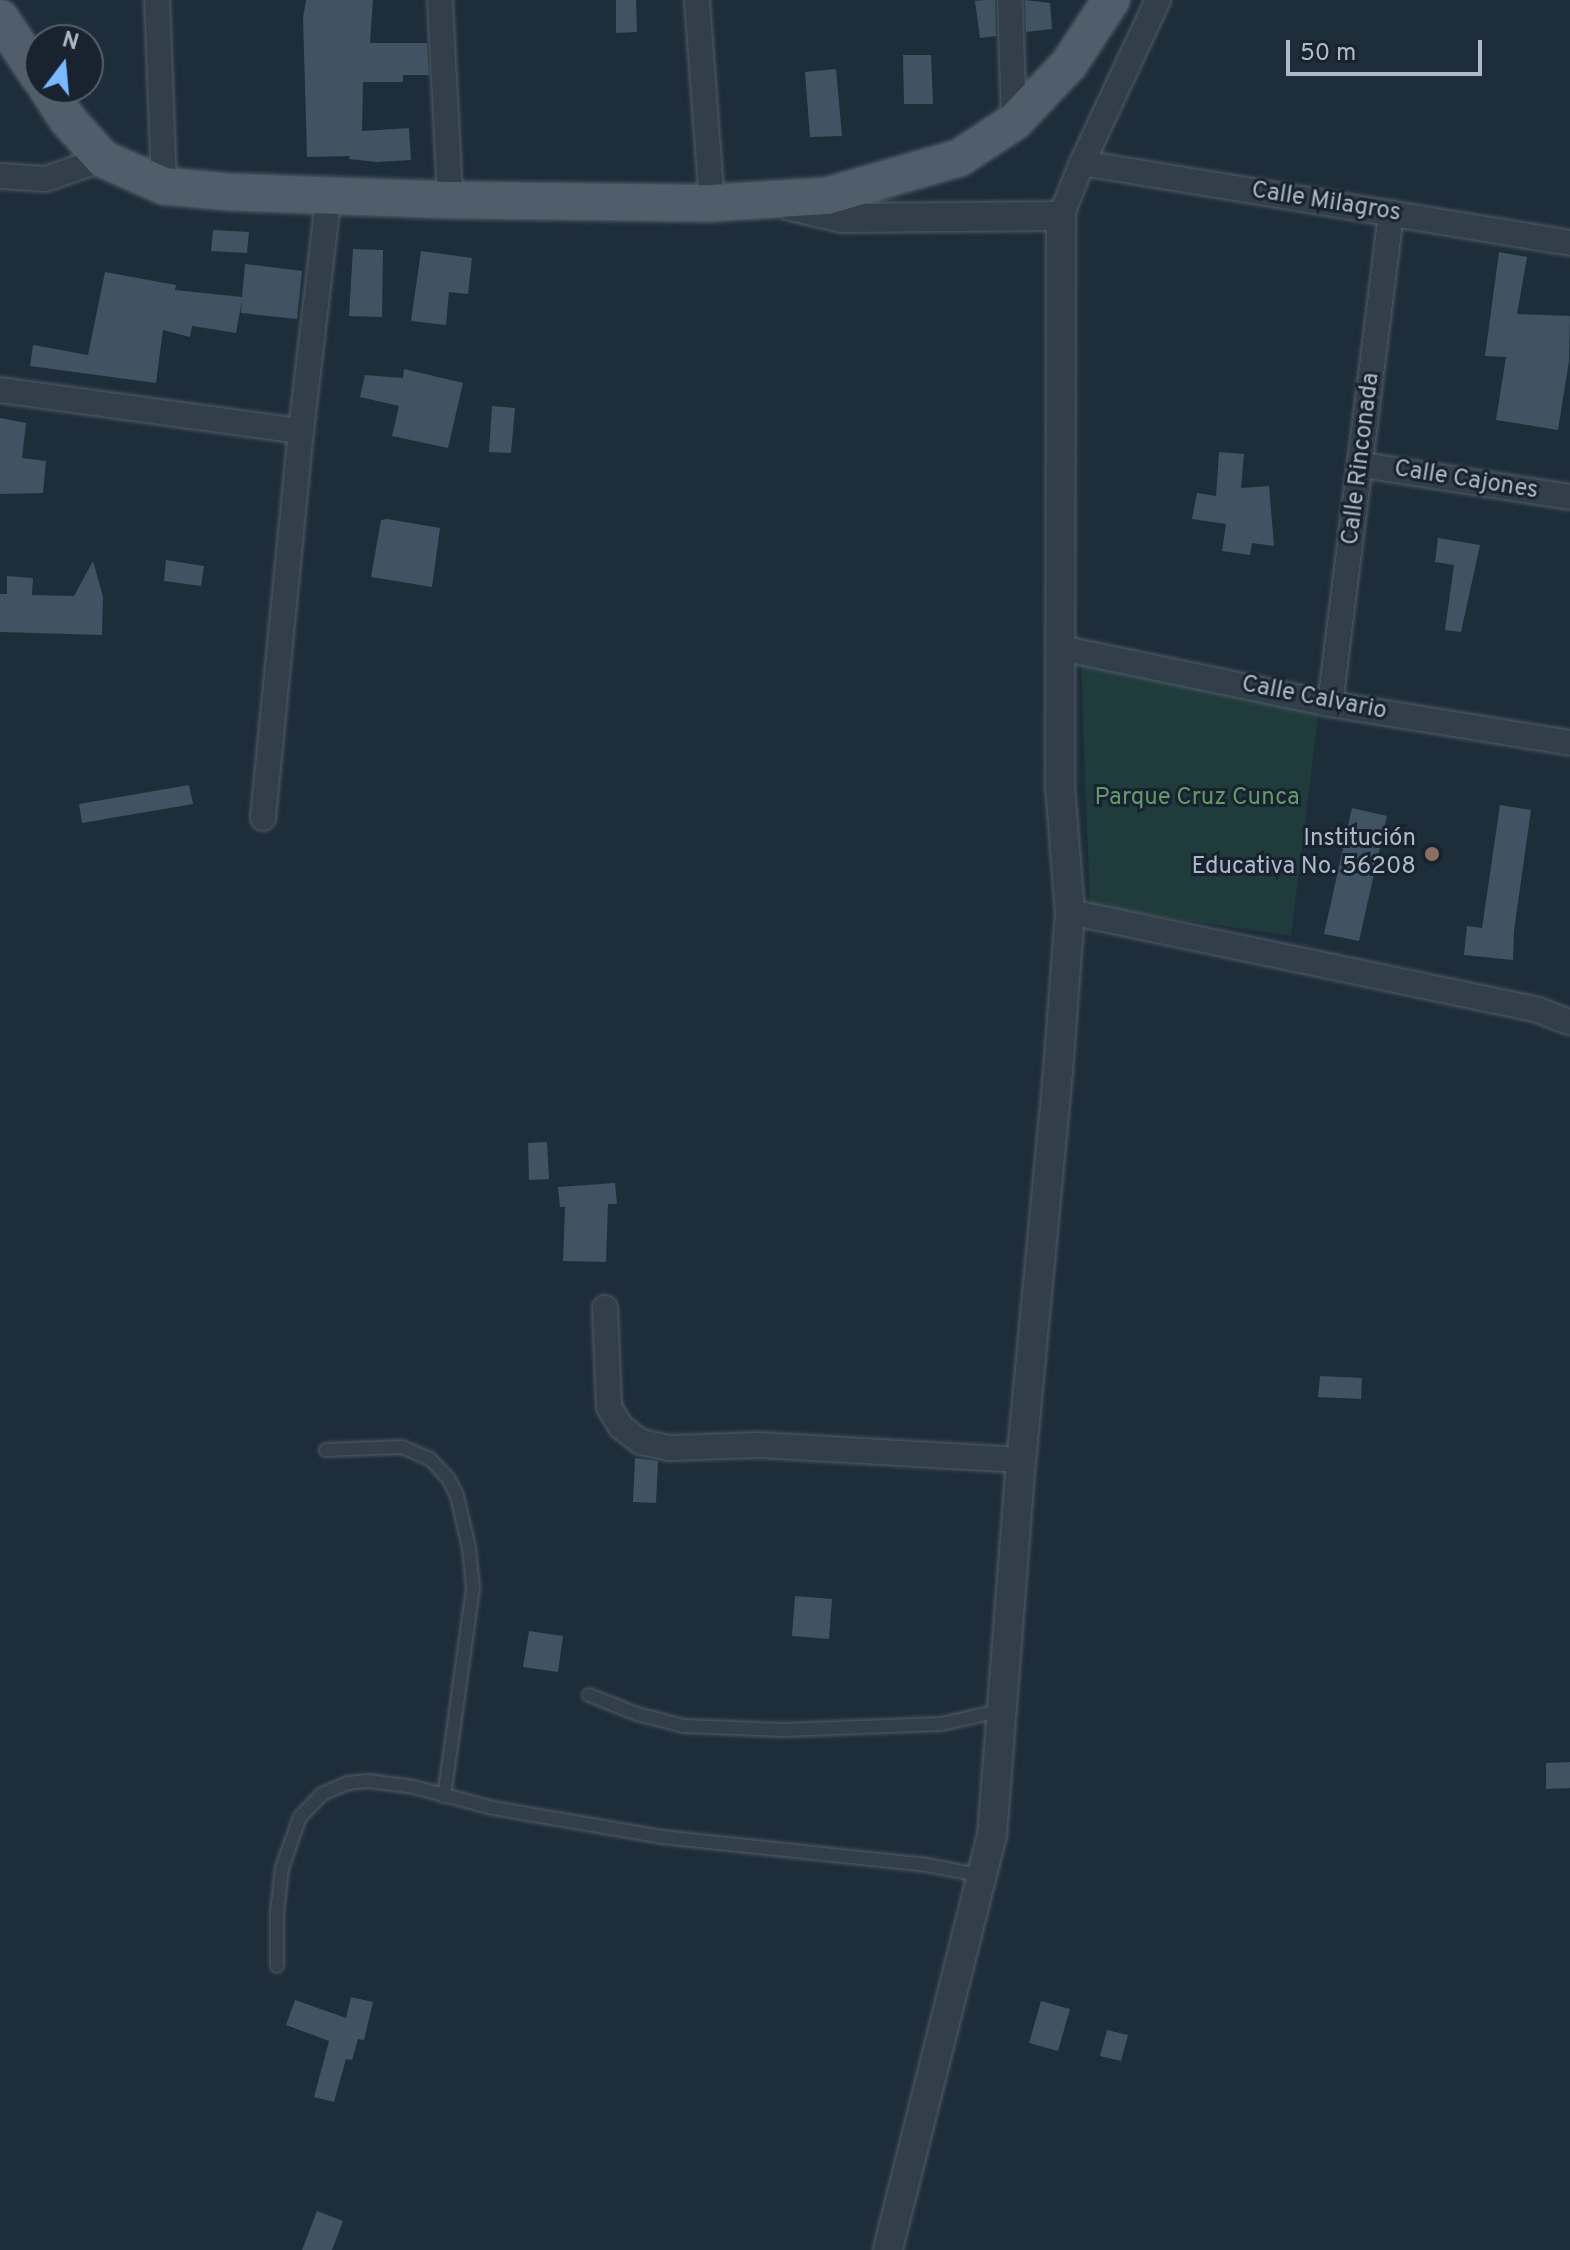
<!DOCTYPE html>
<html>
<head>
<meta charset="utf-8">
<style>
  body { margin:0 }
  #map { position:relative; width:1570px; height:2250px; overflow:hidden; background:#1e2d3a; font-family:Overpass,sans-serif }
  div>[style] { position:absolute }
  .green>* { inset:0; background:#203b3b }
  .building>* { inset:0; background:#415262 }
  .roads { filter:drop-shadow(0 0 2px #505c68) drop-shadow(0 0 2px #505c68) }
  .service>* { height:12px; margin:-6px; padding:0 6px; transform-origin:6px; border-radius:6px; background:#323e4a }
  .minor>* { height:24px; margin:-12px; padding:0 12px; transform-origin:12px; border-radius:12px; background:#323e4a }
  .tertiary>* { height:28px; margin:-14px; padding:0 14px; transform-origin:14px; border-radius:14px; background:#323e4a }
  .primary>* { height:36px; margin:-18px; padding:0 18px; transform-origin:18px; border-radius:18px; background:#505e6b }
  .dots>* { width:22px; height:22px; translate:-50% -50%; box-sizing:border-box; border:4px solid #18232f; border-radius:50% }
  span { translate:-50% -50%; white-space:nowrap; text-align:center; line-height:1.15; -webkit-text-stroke:6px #18232f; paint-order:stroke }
  .street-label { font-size:24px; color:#acb9c7 }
  .park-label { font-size:24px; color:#619a69 }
  .poi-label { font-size:24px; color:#acb9c7 }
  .right { translate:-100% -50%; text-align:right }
  .north { position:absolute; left:24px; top:24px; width:80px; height:80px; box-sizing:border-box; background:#18232f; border:2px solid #535f6c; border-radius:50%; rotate:16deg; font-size:22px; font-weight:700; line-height:32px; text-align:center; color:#acb9c7 }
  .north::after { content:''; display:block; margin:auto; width:28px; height:36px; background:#7ab9ff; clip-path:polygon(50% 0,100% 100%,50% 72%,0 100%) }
  .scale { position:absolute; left:1286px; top:40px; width:196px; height:36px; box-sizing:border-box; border:4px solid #acb9c7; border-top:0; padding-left:10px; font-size:24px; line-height:28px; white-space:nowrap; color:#acb9c7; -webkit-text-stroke:6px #18232f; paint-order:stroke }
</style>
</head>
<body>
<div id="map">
  <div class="green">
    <i style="clip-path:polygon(1081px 660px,1319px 709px,1291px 936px,1090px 906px)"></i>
  </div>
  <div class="building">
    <i style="clip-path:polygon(306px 0,373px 0,370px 43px,427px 43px,429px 75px,403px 75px,403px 82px,363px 82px,362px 131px,409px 128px,411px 160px,377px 162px,349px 159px,350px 156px,307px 157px,303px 18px)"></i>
    <i style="clip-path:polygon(616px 0,636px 0,637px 32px,616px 33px)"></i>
    <i style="clip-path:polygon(986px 0,995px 0,996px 36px,980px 38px,975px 1px)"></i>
    <i style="clip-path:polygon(1025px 0,1050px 3px,1052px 29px,1026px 32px)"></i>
    <i style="clip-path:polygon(903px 55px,931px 55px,933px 104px,904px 104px)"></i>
    <i style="clip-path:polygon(836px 69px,842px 136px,810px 137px,805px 72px)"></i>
    <i style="clip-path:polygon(213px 230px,249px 232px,247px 253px,211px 251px)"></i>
    <i style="clip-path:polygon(353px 249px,383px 250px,382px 317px,349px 316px)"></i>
    <i style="clip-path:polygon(421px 251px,472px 258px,468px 294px,449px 292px,446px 325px,411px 321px)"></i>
    <i style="clip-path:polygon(1499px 252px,1527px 257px,1517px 314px,1570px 316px,1569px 361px,1558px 430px,1496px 420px,1506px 357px,1485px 356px)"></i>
    <i style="clip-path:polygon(245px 264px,302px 271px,297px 319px,241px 313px,242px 301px,236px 333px,192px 326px,190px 337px,163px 330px,156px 383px,30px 366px,33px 345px,88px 355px,105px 272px,176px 285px,175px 290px,242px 297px)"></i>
    <i style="clip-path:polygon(404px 369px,463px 383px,448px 448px,392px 436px,399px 406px,360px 397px,365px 375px,403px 378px)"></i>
    <i style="clip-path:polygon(492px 406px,515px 408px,511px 453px,489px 452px)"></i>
    <i style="clip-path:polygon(0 418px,26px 423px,22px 458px,46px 461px,43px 493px,0 494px)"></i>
    <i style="clip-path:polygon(1219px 452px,1244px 454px,1241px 488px,1269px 486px,1274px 546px,1252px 543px,1250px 555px,1222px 551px,1226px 524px,1192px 519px,1197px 493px,1216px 496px)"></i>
    <i style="clip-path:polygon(387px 519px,440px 528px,432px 587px,371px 577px,381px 520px)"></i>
    <i style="clip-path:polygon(1438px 538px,1480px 545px,1461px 632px,1445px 630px,1454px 565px,1435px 562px)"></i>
    <i style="clip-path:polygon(166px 560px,204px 566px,201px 586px,164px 581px)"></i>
    <i style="clip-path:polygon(93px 561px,103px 597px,102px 635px,0 632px,0 594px,7px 594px,7px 576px,33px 578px,32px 595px,74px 596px)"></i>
    <i style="clip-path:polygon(189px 785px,193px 804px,82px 823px,79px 804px)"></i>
    <i style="clip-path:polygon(1500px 805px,1531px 810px,1514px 931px,1513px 960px,1464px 955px,1467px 926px,1482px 928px)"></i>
    <i style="clip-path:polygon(1352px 808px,1387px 816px,1359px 941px,1324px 934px)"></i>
    <i style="clip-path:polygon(547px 1142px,549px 1179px,529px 1180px,528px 1143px)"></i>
    <i style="clip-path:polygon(615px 1183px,617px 1204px,608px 1204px,606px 1262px,563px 1261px,565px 1207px,560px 1207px,558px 1187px)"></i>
    <i style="clip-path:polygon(1320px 1376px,1362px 1378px,1361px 1399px,1318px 1397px)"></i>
    <i style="clip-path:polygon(635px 1458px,658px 1461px,656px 1503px,633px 1502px)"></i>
    <i style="clip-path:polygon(795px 1596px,832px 1599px,829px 1639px,792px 1636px)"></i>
    <i style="clip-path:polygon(529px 1631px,563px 1636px,558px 1672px,523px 1667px)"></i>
    <i style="clip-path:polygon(1570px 1762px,1570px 1788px,1546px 1789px,1546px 1763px)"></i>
    <i style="clip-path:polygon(351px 1997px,373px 2002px,364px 2040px,358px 2039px,352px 2060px,346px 2059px,334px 2102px,314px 2097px,329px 2041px,286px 2025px,295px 2000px,346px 2018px)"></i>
    <i style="clip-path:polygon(1041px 2001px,1070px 2009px,1058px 2051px,1029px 2043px)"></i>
    <i style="clip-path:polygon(1107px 2030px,1128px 2035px,1121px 2061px,1100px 2056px)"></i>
    <i style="clip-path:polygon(317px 2211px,343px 2221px,332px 2250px,302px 2250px)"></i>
  </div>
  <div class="roads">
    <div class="service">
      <i style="left:326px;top:1450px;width:76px;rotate:-2.3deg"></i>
      <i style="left:402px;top:1447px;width:30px;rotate:23deg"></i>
      <i style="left:430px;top:1459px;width:26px;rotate:47deg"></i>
      <i style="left:448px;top:1478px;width:20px;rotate:63deg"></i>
      <i style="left:457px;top:1496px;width:53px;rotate:77deg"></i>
      <i style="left:469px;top:1548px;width:40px;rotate:84.3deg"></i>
      <i style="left:473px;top:1588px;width:210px;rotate:97.9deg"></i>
      <i style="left:589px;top:1695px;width:52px;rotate:21.6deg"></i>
      <i style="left:637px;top:1714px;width:49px;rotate:14.3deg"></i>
      <i style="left:684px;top:1726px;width:99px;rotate:2.3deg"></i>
      <i style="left:783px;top:1730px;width:158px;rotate:-2.2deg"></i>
      <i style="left:941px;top:1724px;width:59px;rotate:-12.6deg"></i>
      <i style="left:277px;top:1966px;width:53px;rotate:-90deg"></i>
      <i style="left:277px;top:1913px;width:45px;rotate:-83.7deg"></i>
      <i style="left:282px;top:1868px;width:54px;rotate:-70.6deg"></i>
      <i style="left:300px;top:1817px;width:32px;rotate:-46deg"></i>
      <i style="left:322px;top:1794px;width:28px;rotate:-23deg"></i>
      <i style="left:348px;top:1783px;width:20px;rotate:-6deg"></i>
      <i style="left:368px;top:1781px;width:46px;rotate:7.4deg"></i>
      <i style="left:414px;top:1787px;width:82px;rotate:14.9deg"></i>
      <i style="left:493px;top:1808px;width:171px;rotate:9.7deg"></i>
      <i style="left:662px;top:1837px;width:260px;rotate:6deg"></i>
      <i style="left:921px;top:1864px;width:60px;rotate:10.6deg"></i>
    </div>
    <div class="minor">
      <i style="left:157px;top:0;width:186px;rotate:87.8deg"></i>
      <i style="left:440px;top:0;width:200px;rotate:87.1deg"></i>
      <i style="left:697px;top:0;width:204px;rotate:85.8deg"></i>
      <i style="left:1010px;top:0;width:122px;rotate:88.1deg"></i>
      <i style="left:1082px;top:163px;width:495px;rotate:9.3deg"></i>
      <i style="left:0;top:176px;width:46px;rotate:3.7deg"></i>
      <i style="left:46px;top:179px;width:60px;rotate:-19.3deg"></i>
      <i style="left:1061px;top:216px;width:57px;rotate:-68.4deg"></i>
      <i style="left:1082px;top:163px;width:180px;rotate:-65deg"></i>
      <i style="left:0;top:390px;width:304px;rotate:7.8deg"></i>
      <i style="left:1362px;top:465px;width:210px;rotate:8.7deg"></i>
      <i style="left:1060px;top:648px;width:276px;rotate:11.7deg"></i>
      <i style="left:1330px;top:704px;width:243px;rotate:9.2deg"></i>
      <i style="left:1330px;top:704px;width:495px;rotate:-82.9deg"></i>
      <i style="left:263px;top:818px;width:389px;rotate:-84.4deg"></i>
      <i style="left:301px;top:431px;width:239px;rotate:-83.3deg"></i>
      <i style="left:1070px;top:912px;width:478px;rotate:11.8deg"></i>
      <i style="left:1538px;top:1010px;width:34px;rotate:21deg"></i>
      <i style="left:605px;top:1308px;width:99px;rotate:87.7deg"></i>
      <i style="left:609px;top:1407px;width:23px;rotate:59deg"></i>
      <i style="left:621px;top:1427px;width:25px;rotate:37deg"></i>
      <i style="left:641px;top:1442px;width:29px;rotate:12deg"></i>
      <i style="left:669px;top:1448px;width:90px;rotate:-1.9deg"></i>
      <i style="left:759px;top:1445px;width:262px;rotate:3.3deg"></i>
    </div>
    <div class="tertiary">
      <i style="left:791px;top:206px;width:52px;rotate:13.2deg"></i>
      <i style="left:842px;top:218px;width:219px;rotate:-0.5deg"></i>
      <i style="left:1061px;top:216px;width:570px;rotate:90.1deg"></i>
      <i style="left:1060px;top:786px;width:126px;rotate:85.5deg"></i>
      <i style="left:1070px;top:912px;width:160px;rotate:94.3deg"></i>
      <i style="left:1058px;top:1072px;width:390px;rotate:95.4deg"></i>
      <i style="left:1021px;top:1460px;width:376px;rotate:94.4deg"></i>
      <i style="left:992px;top:1835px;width:428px;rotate:104.1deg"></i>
    </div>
    <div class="primary">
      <i style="left:0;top:18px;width:72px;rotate:56.3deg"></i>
      <i style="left:47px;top:88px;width:38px;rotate:57deg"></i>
      <i style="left:68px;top:120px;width:52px;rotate:48.1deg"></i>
      <i style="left:103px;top:159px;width:67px;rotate:23.9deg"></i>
      <i style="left:164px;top:186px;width:65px;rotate:5.3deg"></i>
      <i style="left:229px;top:192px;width:221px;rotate:2.1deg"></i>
      <i style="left:450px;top:200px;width:262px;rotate:0.7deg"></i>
      <i style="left:712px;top:203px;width:115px;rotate:-3.5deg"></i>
      <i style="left:827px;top:196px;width:137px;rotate:-16.1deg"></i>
      <i style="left:959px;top:158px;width:66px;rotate:-33.2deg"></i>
      <i style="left:1014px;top:122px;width:80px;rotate:-46.5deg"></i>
      <i style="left:1069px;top:64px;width:77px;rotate:-56.7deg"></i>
    </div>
  </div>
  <div class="dots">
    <i style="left:1432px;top:854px;background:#8d6e63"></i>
  </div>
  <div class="street-label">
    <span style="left:1326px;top:203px;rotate:9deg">Calle Milagros</span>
    <span style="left:1362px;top:459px;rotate:-83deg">Calle Rinconada</span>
    <span style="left:1466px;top:481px;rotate:9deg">Calle Cajones</span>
    <span style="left:1314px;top:699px;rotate:11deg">Calle Calvario</span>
  </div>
  <div class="park-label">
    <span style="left:1197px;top:799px">Parque Cruz Cunca</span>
  </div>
  <div class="poi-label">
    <span class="right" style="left:1416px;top:854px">Institución<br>Educativa No. 56208</span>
  </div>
  <div class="north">N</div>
  <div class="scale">50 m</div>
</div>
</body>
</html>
